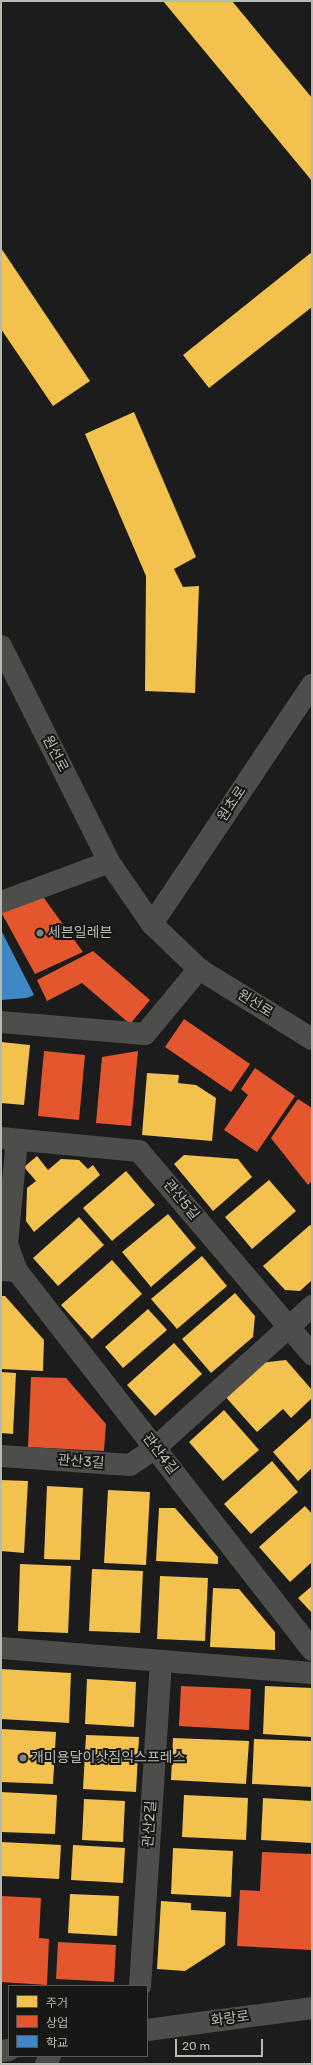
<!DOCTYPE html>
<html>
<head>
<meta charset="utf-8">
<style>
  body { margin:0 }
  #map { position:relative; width:313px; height:2065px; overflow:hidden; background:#1c1c1c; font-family:Rubik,"Noto Sans KR",sans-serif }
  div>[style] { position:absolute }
  .homes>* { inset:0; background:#f2c14e }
  .shops>* { inset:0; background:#e4572e }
  .schools>* { inset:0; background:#3f88c5 }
  .minor>* { height:22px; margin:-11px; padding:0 11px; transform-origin:11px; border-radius:11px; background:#4d4e4b }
  .dots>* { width:11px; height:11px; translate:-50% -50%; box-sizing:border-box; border:2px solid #171816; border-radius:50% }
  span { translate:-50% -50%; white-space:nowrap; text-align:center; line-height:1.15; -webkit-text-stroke:4px #171816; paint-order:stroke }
  .street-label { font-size:14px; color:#b6bbaf }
  .poi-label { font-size:14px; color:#b6bbaf }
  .left { translate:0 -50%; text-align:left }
  .frame { position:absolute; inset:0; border:2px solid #b6bbaf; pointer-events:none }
  .legend { position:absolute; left:8px; top:1985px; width:140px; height:72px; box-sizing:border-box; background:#171816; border:1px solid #575953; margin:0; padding:5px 7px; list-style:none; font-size:12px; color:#b6bbaf }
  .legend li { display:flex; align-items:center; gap:8px; height:20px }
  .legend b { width:20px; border:1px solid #575953 }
  .scale { position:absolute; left:175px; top:2039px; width:88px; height:18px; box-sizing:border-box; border:2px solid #b6bbaf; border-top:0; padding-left:5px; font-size:12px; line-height:14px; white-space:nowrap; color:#b6bbaf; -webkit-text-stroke:3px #171816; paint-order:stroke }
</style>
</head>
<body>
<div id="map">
  <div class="homes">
    <i style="clip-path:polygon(163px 1px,232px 1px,312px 98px,312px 181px)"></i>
    <i style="clip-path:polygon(1px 248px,90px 381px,53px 406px,1px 329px)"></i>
    <i style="clip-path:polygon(312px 252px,312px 307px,209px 388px,183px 355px)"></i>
    <i style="clip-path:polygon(134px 412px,196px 557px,174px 569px,183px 587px,199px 586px,195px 693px,145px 691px,146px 576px,85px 434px)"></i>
    <i style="clip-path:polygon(1px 1042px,30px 1045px,24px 1105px,1px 1103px)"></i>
    <i style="clip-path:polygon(147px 1073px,179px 1075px,178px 1083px,196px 1085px,216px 1098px,212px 1141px,142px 1135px)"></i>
    <i style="clip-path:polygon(184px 1155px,238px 1159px,252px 1177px,213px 1211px,174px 1164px)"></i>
    <i style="clip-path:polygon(37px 1156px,48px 1170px,61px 1159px,79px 1160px,88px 1169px,93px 1165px,100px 1175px,34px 1232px,26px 1221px,27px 1188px,36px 1181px,24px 1167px)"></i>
    <i style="clip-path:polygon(126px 1171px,155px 1205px,112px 1241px,83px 1208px)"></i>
    <i style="clip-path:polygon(269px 1180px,296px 1211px,252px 1249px,225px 1217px)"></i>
    <i style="clip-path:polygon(168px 1214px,196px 1248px,151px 1287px,122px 1252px)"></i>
    <i style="clip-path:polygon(79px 1217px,104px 1245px,58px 1286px,33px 1258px)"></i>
    <i style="clip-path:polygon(310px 1225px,312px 1227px,312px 1280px,300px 1291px,285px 1290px,263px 1266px)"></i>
    <i style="clip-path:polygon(202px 1256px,227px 1286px,177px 1329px,151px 1299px)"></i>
    <i style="clip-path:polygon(112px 1260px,142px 1294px,92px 1339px,61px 1305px)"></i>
    <i style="clip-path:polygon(235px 1293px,255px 1316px,253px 1337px,211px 1373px,182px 1339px)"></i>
    <i style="clip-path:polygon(1px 1296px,5px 1296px,44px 1340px,43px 1371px,1px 1369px)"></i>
    <i style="clip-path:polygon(148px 1309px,167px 1330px,123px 1368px,105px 1347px)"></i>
    <i style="clip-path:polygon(174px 1343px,202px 1374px,155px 1416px,127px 1385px)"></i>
    <i style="clip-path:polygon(286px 1360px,312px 1390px,312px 1398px,291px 1418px,283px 1409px,257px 1432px,223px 1394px,259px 1363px)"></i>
    <i style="clip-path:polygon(1px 1372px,16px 1373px,13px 1434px,1px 1433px)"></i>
    <i style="clip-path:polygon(224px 1410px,259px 1450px,223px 1481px,189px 1442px)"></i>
    <i style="clip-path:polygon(312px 1417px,312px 1468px,298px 1481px,273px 1452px)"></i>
    <i style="clip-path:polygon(272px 1461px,298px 1492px,251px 1534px,224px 1504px)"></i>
    <i style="clip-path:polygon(1px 1480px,28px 1481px,24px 1553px,1px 1551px)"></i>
    <i style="clip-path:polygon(47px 1486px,83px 1488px,80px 1560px,44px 1559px)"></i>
    <i style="clip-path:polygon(108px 1490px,150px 1492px,146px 1565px,104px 1563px)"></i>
    <i style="clip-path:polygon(305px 1506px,312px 1514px,312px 1562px,290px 1582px,259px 1547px)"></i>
    <i style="clip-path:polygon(159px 1508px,175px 1508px,218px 1557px,218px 1564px,156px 1561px)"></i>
    <i style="clip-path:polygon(20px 1564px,71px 1566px,68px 1633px,18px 1631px)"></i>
    <i style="clip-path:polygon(92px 1569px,143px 1571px,140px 1633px,89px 1631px)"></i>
    <i style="clip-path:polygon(160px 1576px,208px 1578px,205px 1641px,157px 1639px)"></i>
    <i style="clip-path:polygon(312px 1586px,312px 1613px,298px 1598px)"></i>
    <i style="clip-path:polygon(213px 1588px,239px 1589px,275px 1632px,275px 1650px,210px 1647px)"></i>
    <i style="clip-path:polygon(1px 1669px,71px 1673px,69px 1723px,1px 1719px)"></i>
    <i style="clip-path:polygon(87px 1679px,136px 1682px,134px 1727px,85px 1724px)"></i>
    <i style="clip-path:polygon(265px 1686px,312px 1688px,312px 1737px,263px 1734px)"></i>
    <i style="clip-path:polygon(1px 1729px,56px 1732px,53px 1784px,1px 1782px)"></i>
    <i style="clip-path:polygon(86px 1735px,139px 1737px,136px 1792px,83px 1789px)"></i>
    <i style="clip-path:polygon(173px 1738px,249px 1741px,246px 1784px,171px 1780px)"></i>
    <i style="clip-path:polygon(254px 1739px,312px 1741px,312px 1787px,252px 1784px)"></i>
    <i style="clip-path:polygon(1px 1792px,57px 1795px,55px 1834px,1px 1832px)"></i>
    <i style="clip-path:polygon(184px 1795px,248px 1798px,246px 1840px,182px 1837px)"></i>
    <i style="clip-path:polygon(263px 1798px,312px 1801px,312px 1843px,261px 1840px)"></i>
    <i style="clip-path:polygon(84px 1799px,125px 1801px,123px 1842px,82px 1840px)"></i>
    <i style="clip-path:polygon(1px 1842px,61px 1845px,59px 1879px,1px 1876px)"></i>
    <i style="clip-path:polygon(73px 1845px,125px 1848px,123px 1883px,71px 1880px)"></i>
    <i style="clip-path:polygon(173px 1848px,233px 1851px,231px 1897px,171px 1894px)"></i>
    <i style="clip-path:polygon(70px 1894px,119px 1896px,117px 1936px,68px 1933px)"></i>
    <i style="clip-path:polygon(161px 1901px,191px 1903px,191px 1910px,226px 1912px,225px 1945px,185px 1971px,157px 1969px)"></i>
  </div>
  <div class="shops">
    <i style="clip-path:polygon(41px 894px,83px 952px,35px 974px,1px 912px)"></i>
    <i style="clip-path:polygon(93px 951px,150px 1000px,130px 1024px,82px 983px,47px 1001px,37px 980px)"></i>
    <i style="clip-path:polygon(184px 1019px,250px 1064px,231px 1092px,165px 1047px)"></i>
    <i style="clip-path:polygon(44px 1051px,85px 1055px,79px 1120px,38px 1116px)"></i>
    <i style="clip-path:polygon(138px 1051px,131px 1126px,96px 1123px,102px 1057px)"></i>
    <i style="clip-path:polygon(255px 1068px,295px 1096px,257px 1152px,224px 1130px,248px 1095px,241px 1089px)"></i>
    <i style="clip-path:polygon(298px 1099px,312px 1108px,312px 1181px,308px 1185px,271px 1138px)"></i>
    <i style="clip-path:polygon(31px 1377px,66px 1378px,106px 1424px,104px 1451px,28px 1447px)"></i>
    <i style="clip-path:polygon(181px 1686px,251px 1689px,249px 1730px,179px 1726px)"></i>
    <i style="clip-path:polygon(262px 1852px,312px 1854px,312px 1950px,237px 1946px,240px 1890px,260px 1891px)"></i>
    <i style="clip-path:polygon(1px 1896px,41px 1898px,39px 1938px,49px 1939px,47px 1985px,1px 1982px)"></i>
    <i style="clip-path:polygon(58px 1942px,116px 1945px,114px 1982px,56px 1979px)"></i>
  </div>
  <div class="schools">
    <i style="clip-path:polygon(2px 932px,34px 995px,27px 998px,1px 1000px)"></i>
  </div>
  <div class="minor">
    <i style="left:1px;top:646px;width:241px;rotate:63.4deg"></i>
    <i style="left:109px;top:862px;width:75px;rotate:55.3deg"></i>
    <i style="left:152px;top:924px;width:65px;rotate:43.8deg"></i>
    <i style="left:199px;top:969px;width:133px;rotate:31.8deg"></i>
    <i style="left:1px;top:902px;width:115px;rotate:-20.3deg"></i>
    <i style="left:152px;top:924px;width:288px;rotate:-56.2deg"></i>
    <i style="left:1px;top:1022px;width:144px;rotate:4.8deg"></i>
    <i style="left:145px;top:1034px;width:85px;rotate:-50.3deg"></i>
    <i style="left:1px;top:1138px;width:139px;rotate:5.4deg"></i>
    <i style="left:139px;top:1151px;width:267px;rotate:49.6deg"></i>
    <i style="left:17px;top:1140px;width:104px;rotate:95.5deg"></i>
    <i style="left:7px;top:1244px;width:29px;rotate:70deg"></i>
    <i style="left:1px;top:1270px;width:16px;rotate:4deg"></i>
    <i style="left:17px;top:1271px;width:480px;rotate:52.1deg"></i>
    <i style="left:1px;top:1456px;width:129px;rotate:4deg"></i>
    <i style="left:130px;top:1465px;width:30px;rotate:-34deg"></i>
    <i style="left:155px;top:1448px;width:212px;rotate:-42.1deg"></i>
    <i style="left:1px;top:1648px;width:312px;rotate:4.6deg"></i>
    <i style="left:140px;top:1986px;width:326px;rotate:-86.3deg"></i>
    <i style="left:147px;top:2030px;width:166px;rotate:-7.6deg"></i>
    <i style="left:1px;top:2051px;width:8px;rotate:-7deg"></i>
    <i style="left:46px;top:2064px;width:9px;rotate:-63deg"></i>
  </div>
  <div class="dots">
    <i style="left:40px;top:933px;background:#80837c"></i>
    <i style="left:23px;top:1758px;background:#80837c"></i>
  </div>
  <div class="street-label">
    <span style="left:55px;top:754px;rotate:63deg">원선로</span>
    <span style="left:232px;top:804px;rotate:-56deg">원초로</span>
    <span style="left:255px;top:1004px;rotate:32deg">원선로</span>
    <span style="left:181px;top:1200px;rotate:50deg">관산5길</span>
    <span style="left:160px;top:1454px;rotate:52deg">관산4길</span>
    <span style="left:81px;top:1462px;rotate:4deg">관산3길</span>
    <span style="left:150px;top:1824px;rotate:-86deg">관산2길</span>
    <span style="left:230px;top:2019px;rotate:-8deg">화랑로</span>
  </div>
  <div class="poi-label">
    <span class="left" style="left:48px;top:933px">세븐일레븐</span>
    <span class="left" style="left:31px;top:1758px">개미용달이삿짐익스프레스</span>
  </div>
  <div class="frame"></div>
  <ul class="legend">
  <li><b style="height:11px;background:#f2c14e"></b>주거</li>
  <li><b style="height:11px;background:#e4572e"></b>상업</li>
  <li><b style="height:11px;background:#3f88c5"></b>학교</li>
  </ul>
  <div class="scale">20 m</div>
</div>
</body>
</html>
